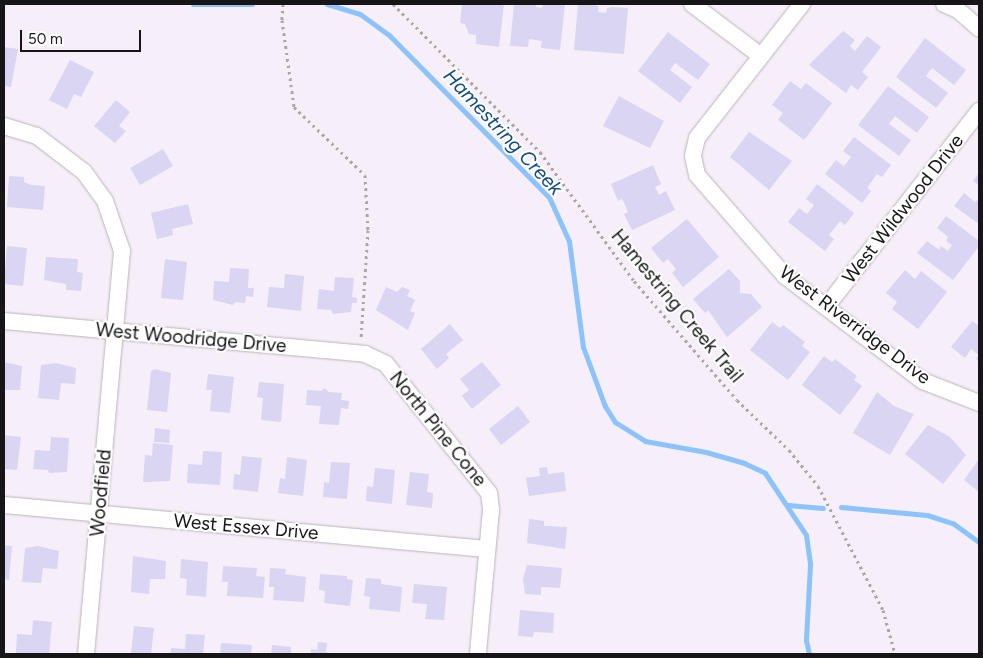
<!DOCTYPE html>
<html>
<head>
<meta charset="utf-8">
<style>
  body { margin:0 }
  #map { position:relative; width:983px; height:658px; overflow:hidden; background:#f6eef8; font-family:Figtree,sans-serif }
  div>[style] { position:absolute }
  .stream>* { height:5px; margin:-2.5px; padding:0 2.5px; transform-origin:2.5px; border-radius:2.5px; background:#8cc3fd }
  .building>* { inset:0; background:#d9d5f3 }
  .path>* { height:3px; margin-top:-1.5px; transform-origin:0; background:repeating-linear-gradient(90deg,#aaa4ab 0 2.5px,transparent 0 6.5px) }
  .roads { filter:drop-shadow(0 0 1px #bbb3bc) drop-shadow(0 0 1px #bbb3bc) }
  .minor>* { height:16px; margin:-8px; padding:0 8px; transform-origin:8px; border-radius:8px; background:#fff }
  span { translate:-50% -50%; white-space:nowrap; text-align:center; line-height:1.15; -webkit-text-stroke:4px #fff; paint-order:stroke }
  .street-label { font-size:19px; color:#181518 }
  .water-label { font-size:20px; color:#114a7f; font-style:italic }
  .frame { position:absolute; inset:0; border:5px solid #181518; pointer-events:none }
  .scale { position:absolute; left:20px; top:30px; width:121px; height:22px; box-sizing:border-box; border:2px solid #181518; border-top:0; padding-left:6px; font-size:15px; line-height:18px; white-space:nowrap; color:#181518; -webkit-text-stroke:4px #fff; paint-order:stroke }
</style>
</head>
<body>
<div id="map">
  <div class="stream">
    <i style="left:193px;top:4px;width:59px"></i>
    <i style="left:327px;top:4px;width:34px;rotate:17deg"></i>
    <i style="left:360px;top:14px;width:37px;rotate:36deg"></i>
    <i style="left:390px;top:36px;width:226px;rotate:45.4deg"></i>
    <i style="left:549px;top:197px;width:48px;rotate:65.6deg"></i>
    <i style="left:569px;top:241px;width:107px;rotate:82.5deg"></i>
    <i style="left:583px;top:347px;width:63px;rotate:69.6deg"></i>
    <i style="left:605px;top:406px;width:19px;rotate:58deg"></i>
    <i style="left:615px;top:422px;width:36px;rotate:32deg"></i>
    <i style="left:645px;top:441px;width:62px;rotate:10.2deg"></i>
    <i style="left:706px;top:452px;width:40px;rotate:16deg"></i>
    <i style="left:744px;top:463px;width:23px;rotate:25deg"></i>
    <i style="left:765px;top:473px;width:74px;rotate:56.5deg"></i>
    <i style="left:806px;top:535px;width:30px;rotate:82deg"></i>
    <i style="left:810px;top:565px;width:75px;rotate:93.1deg"></i>
    <i style="left:806px;top:640px;width:14px;rotate:78deg"></i>
    <i style="left:788px;top:505px;width:35px;rotate:5deg"></i>
    <i style="left:841px;top:507px;width:86px;rotate:5.3deg"></i>
    <i style="left:927px;top:515px;width:28px;rotate:18deg"></i>
    <i style="left:954px;top:524px;width:31px;rotate:36deg"></i>
  </div>
  <div class="building">
    <i style="clip-path:polygon(462px 4px,504px 4px,499px 47px,476px 44px,476px 35px,469px 34px,465px 24px,460px 23px)"></i>
    <i style="clip-path:polygon(514px 4px,536px 4px,536px 7px,542px 8px,543px 4px,565px 4px,560px 50px,541px 48px,542px 41px,529px 39px,528px 47px,510px 46px)"></i>
    <i style="clip-path:polygon(578px 4px,594px 4px,599px 7px,598px 12px,606px 13px,607px 8px,612px 7px,628px 8px,624px 54px,574px 50px)"></i>
    <i style="clip-path:polygon(843px 31px,855px 40px,850px 46px,855px 51px,867px 36px,881px 47px,862px 72px,868px 77px,858px 90px,851px 85px,846px 93px,809px 65px)"></i>
    <i style="clip-path:polygon(668px 32px,710px 64px,698px 80px,675px 63px,670px 70px,692px 87px,680px 103px,638px 71px)"></i>
    <i style="clip-path:polygon(925px 38px,966px 70px,954px 85px,932px 68px,926px 76px,948px 93px,936px 108px,896px 77px)"></i>
    <i style="clip-path:polygon(4px 47px,18px 49px,11px 87px,4px 86px)"></i>
    <i style="clip-path:polygon(70px 60px,94px 72px,81px 97px,74px 94px,67px 109px,49px 100px)"></i>
    <i style="clip-path:polygon(790px 81px,801px 89px,806px 83px,832px 103px,804px 140px,778px 120px,783px 113px,772px 105px)"></i>
    <i style="clip-path:polygon(888px 86px,929px 117px,917px 133px,895px 116px,889px 124px,911px 140px,899px 156px,858px 125px)"></i>
    <i style="clip-path:polygon(619px 96px,664px 121px,650px 148px,603px 126px)"></i>
    <i style="clip-path:polygon(116px 100px,130px 112px,119px 126px,126px 131px,115px 143px,94px 126px)"></i>
    <i style="clip-path:polygon(749px 132px,792px 161px,769px 190px,730px 157px)"></i>
    <i style="clip-path:polygon(854px 137px,891px 165px,882px 177px,877px 174px,867px 188px,871px 191px,862px 203px,825px 174px,836px 160px,844px 166px,851px 157px,843px 151px)"></i>
    <i style="clip-path:polygon(163px 149px,173px 166px,140px 185px,130px 168px)"></i>
    <i style="clip-path:polygon(653px 165px,661px 184px,655px 187px,659px 195px,666px 191px,675px 210px,632px 230px,624px 214px,628px 212px,625px 205px,622px 199px,618px 201px,611px 184px)"></i>
    <i style="clip-path:polygon(979px 173px,979px 185px,973px 181px)"></i>
    <i style="clip-path:polygon(9px 176px,24px 177px,24px 182px,31px 185px,45px 186px,43px 210px,7px 207px)"></i>
    <i style="clip-path:polygon(817px 184px,854px 213px,845px 225px,840px 221px,829px 235px,834px 239px,825px 251px,788px 222px,799px 208px,807px 214px,814px 205px,806px 199px)"></i>
    <i style="clip-path:polygon(964px 193px,975px 202px,979px 199px,979px 224px,954px 206px)"></i>
    <i style="clip-path:polygon(188px 204px,193px 224px,172px 229px,173px 235px,157px 239px,151px 213px)"></i>
    <i style="clip-path:polygon(946px 216px,979px 241px,979px 246px,953px 280px,917px 253px,927px 241px,939px 250px,941px 246px,948px 251px,952px 245px,946px 241px,948px 237px,937px 228px)"></i>
    <i style="clip-path:polygon(687px 219px,719px 257px,683px 287px,672px 273px,676px 269px,668px 259px,663px 263px,651px 248px)"></i>
    <i style="clip-path:polygon(7px 246px,27px 248px,23px 286px,4px 284px)"></i>
    <i style="clip-path:polygon(46px 257px,78px 259px,77px 272px,83px 273px,81px 291px,66px 290px,66px 284px,44px 280px)"></i>
    <i style="clip-path:polygon(165px 259px,187px 262px,183px 300px,161px 298px)"></i>
    <i style="clip-path:polygon(230px 268px,249px 269px,248px 288px,254px 288px,253px 297px,246px 296px,245px 303px,235px 302px,233px 305px,213px 300px,214px 281px,229px 282px)"></i>
    <i style="clip-path:polygon(729px 269px,740px 281px,740px 293px,751px 294px,762px 307px,727px 337px,708px 310px,705px 313px,693px 299px)"></i>
    <i style="clip-path:polygon(905px 270px,915px 279px,921px 271px,947px 292px,918px 329px,892px 309px,897px 302px,886px 293px)"></i>
    <i style="clip-path:polygon(285px 274px,304px 276px,301px 311px,267px 307px,269px 287px,284px 288px)"></i>
    <i style="clip-path:polygon(335px 277px,354px 278px,352px 297px,357px 298px,357px 303px,352px 303px,351px 312px,333px 314px,331px 310px,317px 309px,319px 289px,334px 291px)"></i>
    <i style="clip-path:polygon(386px 287px,397px 292px,402px 287px,410px 290px,407px 296px,415px 300px,410px 311px,415px 313px,408px 330px,376px 310px)"></i>
    <i style="clip-path:polygon(972px 321px,979px 326px,979px 361px,976px 359px,979px 355px,971px 349px,965px 358px,951px 347px)"></i>
    <i style="clip-path:polygon(772px 322px,780px 328px,783px 325px,805px 342px,802px 346px,810px 352px,788px 380px,750px 350px)"></i>
    <i style="clip-path:polygon(450px 324px,463px 340px,446px 354px,449px 358px,437px 369px,421px 349px)"></i>
    <i style="clip-path:polygon(824px 356px,832px 362px,835px 359px,857px 376px,854px 380px,862px 386px,840px 415px,802px 385px)"></i>
    <i style="clip-path:polygon(4px 362px,22px 366px,20px 390px,4px 390px)"></i>
    <i style="clip-path:polygon(482px 362px,501px 385px,472px 409px,462px 396px,469px 390px,460px 379px)"></i>
    <i style="clip-path:polygon(56px 363px,76px 368px,75px 384px,61px 383px,59px 400px,38px 398px,41px 365px)"></i>
    <i style="clip-path:polygon(155px 369px,171px 373px,167px 412px,147px 410px,151px 371px)"></i>
    <i style="clip-path:polygon(208px 374px,234px 377px,230px 413px,210px 411px,212px 390px,206px 390px)"></i>
    <i style="clip-path:polygon(259px 382px,284px 384px,281px 422px,261px 420px,263px 398px,257px 397px)"></i>
    <i style="clip-path:polygon(324px 388px,329px 392px,342px 393px,341px 400px,349px 401px,348px 409px,341px 408px,339px 425px,319px 424px,321px 406px,306px 405px,307px 390px,322px 391px)"></i>
    <i style="clip-path:polygon(877px 392px,894px 406px,914px 414px,890px 455px,853px 433px)"></i>
    <i style="clip-path:polygon(518px 406px,530px 422px,501px 445px,489px 429px)"></i>
    <i style="clip-path:polygon(928px 425px,950px 437px,966px 455px,943px 484px,905px 454px)"></i>
    <i style="clip-path:polygon(155px 428px,170px 430px,169px 443px,154px 442px)"></i>
    <i style="clip-path:polygon(4px 435px,21px 437px,17px 470px,4px 469px)"></i>
    <i style="clip-path:polygon(51px 437px,69px 438px,67px 472px,49px 473px,48px 470px,33px 469px,35px 450px,50px 451px)"></i>
    <i style="clip-path:polygon(153px 443px,173px 445px,170px 481px,143px 482px,145px 455px,152px 456px)"></i>
    <i style="clip-path:polygon(203px 451px,222px 452px,220px 485px,187px 483px,188px 464px,202px 465px)"></i>
    <i style="clip-path:polygon(242px 456px,262px 458px,258px 492px,233px 489px,234px 474px,240px 475px)"></i>
    <i style="clip-path:polygon(287px 457px,307px 460px,303px 496px,278px 493px,280px 478px,285px 479px)"></i>
    <i style="clip-path:polygon(979px 459px,979px 492px,964px 480px)"></i>
    <i style="clip-path:polygon(331px 462px,350px 463px,347px 499px,323px 497px,324px 482px,329px 483px)"></i>
    <i style="clip-path:polygon(547px 467px,548px 474px,564px 472px,566px 491px,529px 496px,526px 478px,540px 476px,539px 468px)"></i>
    <i style="clip-path:polygon(375px 468px,395px 470px,392px 504px,366px 501px,367px 486px,373px 487px)"></i>
    <i style="clip-path:polygon(410px 472px,429px 474px,427px 492px,433px 493px,432px 508px,406px 505px)"></i>
    <i style="clip-path:polygon(529px 519px,544px 521px,544px 526px,567px 527px,565px 549px,527px 543px)"></i>
    <i style="clip-path:polygon(4px 545px,12px 546px,9px 580px,4px 579px)"></i>
    <i style="clip-path:polygon(38px 546px,59px 551px,57px 569px,43px 568px,41px 583px,22px 582px,25px 548px)"></i>
    <i style="clip-path:polygon(133px 556px,166px 561px,165px 579px,150px 579px,149px 594px,131px 592px)"></i>
    <i style="clip-path:polygon(181px 559px,208px 562px,206px 597px,186px 595px,187px 579px,180px 578px)"></i>
    <i style="clip-path:polygon(527px 565px,562px 568px,560px 588px,541px 587px,541px 595px,525px 594px,523px 579px)"></i>
    <i style="clip-path:polygon(223px 566px,257px 568px,256px 576px,265px 577px,263px 598px,227px 596px,228px 582px,222px 582px)"></i>
    <i style="clip-path:polygon(270px 568px,286px 569px,285px 574px,306px 577px,304px 602px,273px 600px,274px 587px,269px 587px)"></i>
    <i style="clip-path:polygon(320px 574px,347px 576px,347px 579px,353px 580px,350px 606px,324px 603px,325px 591px,319px 590px)"></i>
    <i style="clip-path:polygon(366px 578px,381px 579px,381px 584px,402px 587px,400px 612px,369px 609px,370px 597px,364px 596px)"></i>
    <i style="clip-path:polygon(414px 584px,447px 587px,444px 620px,425px 619px,427px 604px,412px 603px)"></i>
    <i style="clip-path:polygon(520px 610px,554px 613px,553px 633px,534px 632px,533px 637px,518px 636px)"></i>
    <i style="clip-path:polygon(33px 620px,52px 622px,49px 654px,16px 653px,17px 634px,32px 635px)"></i>
    <i style="clip-path:polygon(134px 626px,154px 628px,151px 654px,131px 654px)"></i>
    <i style="clip-path:polygon(186px 634px,205px 635px,203px 654px,171px 654px,171px 648px,185px 649px)"></i>
    <i style="clip-path:polygon(318px 642px,327px 643px,326px 652px,334px 654px,311px 654px,311px 649px,317px 650px)"></i>
    <i style="clip-path:polygon(221px 643px,252px 645px,251px 654px,220px 654px)"></i>
    <i style="clip-path:polygon(272px 645px,291px 647px,291px 654px,271px 654px)"></i>
  </div>
  <div class="path">
    <i style="left:283px;top:4px;width:16px;rotate:94deg"></i>
    <i style="left:282px;top:20px;width:88px;rotate:82.1deg"></i>
    <i style="left:294px;top:107px;width:98px;rotate:43.8deg"></i>
    <i style="left:365px;top:175px;width:55px;rotate:86.9deg"></i>
    <i style="left:368px;top:230px;width:108px;rotate:93.7deg"></i>
    <i style="left:393px;top:4px;width:209px;rotate:45.2deg"></i>
    <i style="left:540px;top:152px;width:160px;rotate:53.9deg"></i>
    <i style="left:634px;top:281px;width:157px;rotate:49.1deg"></i>
    <i style="left:737px;top:400px;width:72px;rotate:43.9deg"></i>
    <i style="left:789px;top:450px;width:46px;rotate:51.1deg"></i>
    <i style="left:818px;top:486px;width:140px;rotate:62.3deg"></i>
    <i style="left:883px;top:610px;width:46px;rotate:74.7deg"></i>
  </div>
  <div class="roads">
    <div class="minor">
      <i style="left:692px;top:4px;width:86px;rotate:37deg"></i>
      <i style="left:802px;top:4px;width:170px;rotate:128.1deg"></i>
      <i style="left:697px;top:138px;width:18px;rotate:103deg"></i>
      <i style="left:693px;top:156px;width:19px;rotate:78deg"></i>
      <i style="left:697px;top:175px;width:134px;rotate:48.9deg"></i>
      <i style="left:785px;top:276px;width:173px;rotate:37.3deg"></i>
      <i style="left:923px;top:381px;width:60px;rotate:21.4deg"></i>
      <i style="left:944px;top:4px;width:15px;rotate:23deg"></i>
      <i style="left:958px;top:10px;width:28px;rotate:41deg"></i>
      <i style="left:4px;top:126px;width:34px;rotate:17deg"></i>
      <i style="left:37px;top:136px;width:59px;rotate:37.5deg"></i>
      <i style="left:84px;top:172px;width:36px;rotate:54deg"></i>
      <i style="left:105px;top:201px;width:53px;rotate:71.2deg"></i>
      <i style="left:122px;top:251px;width:405px;rotate:95.1deg"></i>
      <i style="left:826px;top:307px;width:249px;rotate:-52deg"></i>
      <i style="left:4px;top:321px;width:363px;rotate:5.2deg"></i>
      <i style="left:365px;top:354px;width:23px;rotate:25deg"></i>
      <i style="left:386px;top:364px;width:165px;rotate:51.4deg"></i>
      <i style="left:489px;top:493px;width:17px;rotate:83deg"></i>
      <i style="left:491px;top:510px;width:145px;rotate:95.2deg"></i>
      <i style="left:4px;top:505px;width:485px;rotate:5.2deg"></i>
    </div>
  </div>
  <div class="street-label">
    <span style="left:903px;top:209px;rotate:-52deg">West Wildwood Drive</span>
    <span style="left:677px;top:306px;rotate:50deg">Hamestring Creek Trail</span>
    <span style="left:855px;top:325px;rotate:37deg">West Riverridge Drive</span>
    <span style="left:191px;top:338px;rotate:5deg">West Woodridge Drive</span>
    <span style="left:438px;top:429px;rotate:51deg">North Pine Cone</span>
    <span style="left:101px;top:493px;rotate:-85deg">Woodfield</span>
    <span style="left:246px;top:527px;rotate:5deg">West Essex Drive</span>
  </div>
  <div class="water-label">
    <span style="left:503px;top:132px;rotate:47deg">Hamestring Creek</span>
  </div>
  <div class="frame"></div>
  <div class="scale">50 m</div>
</div>
</body>
</html>
